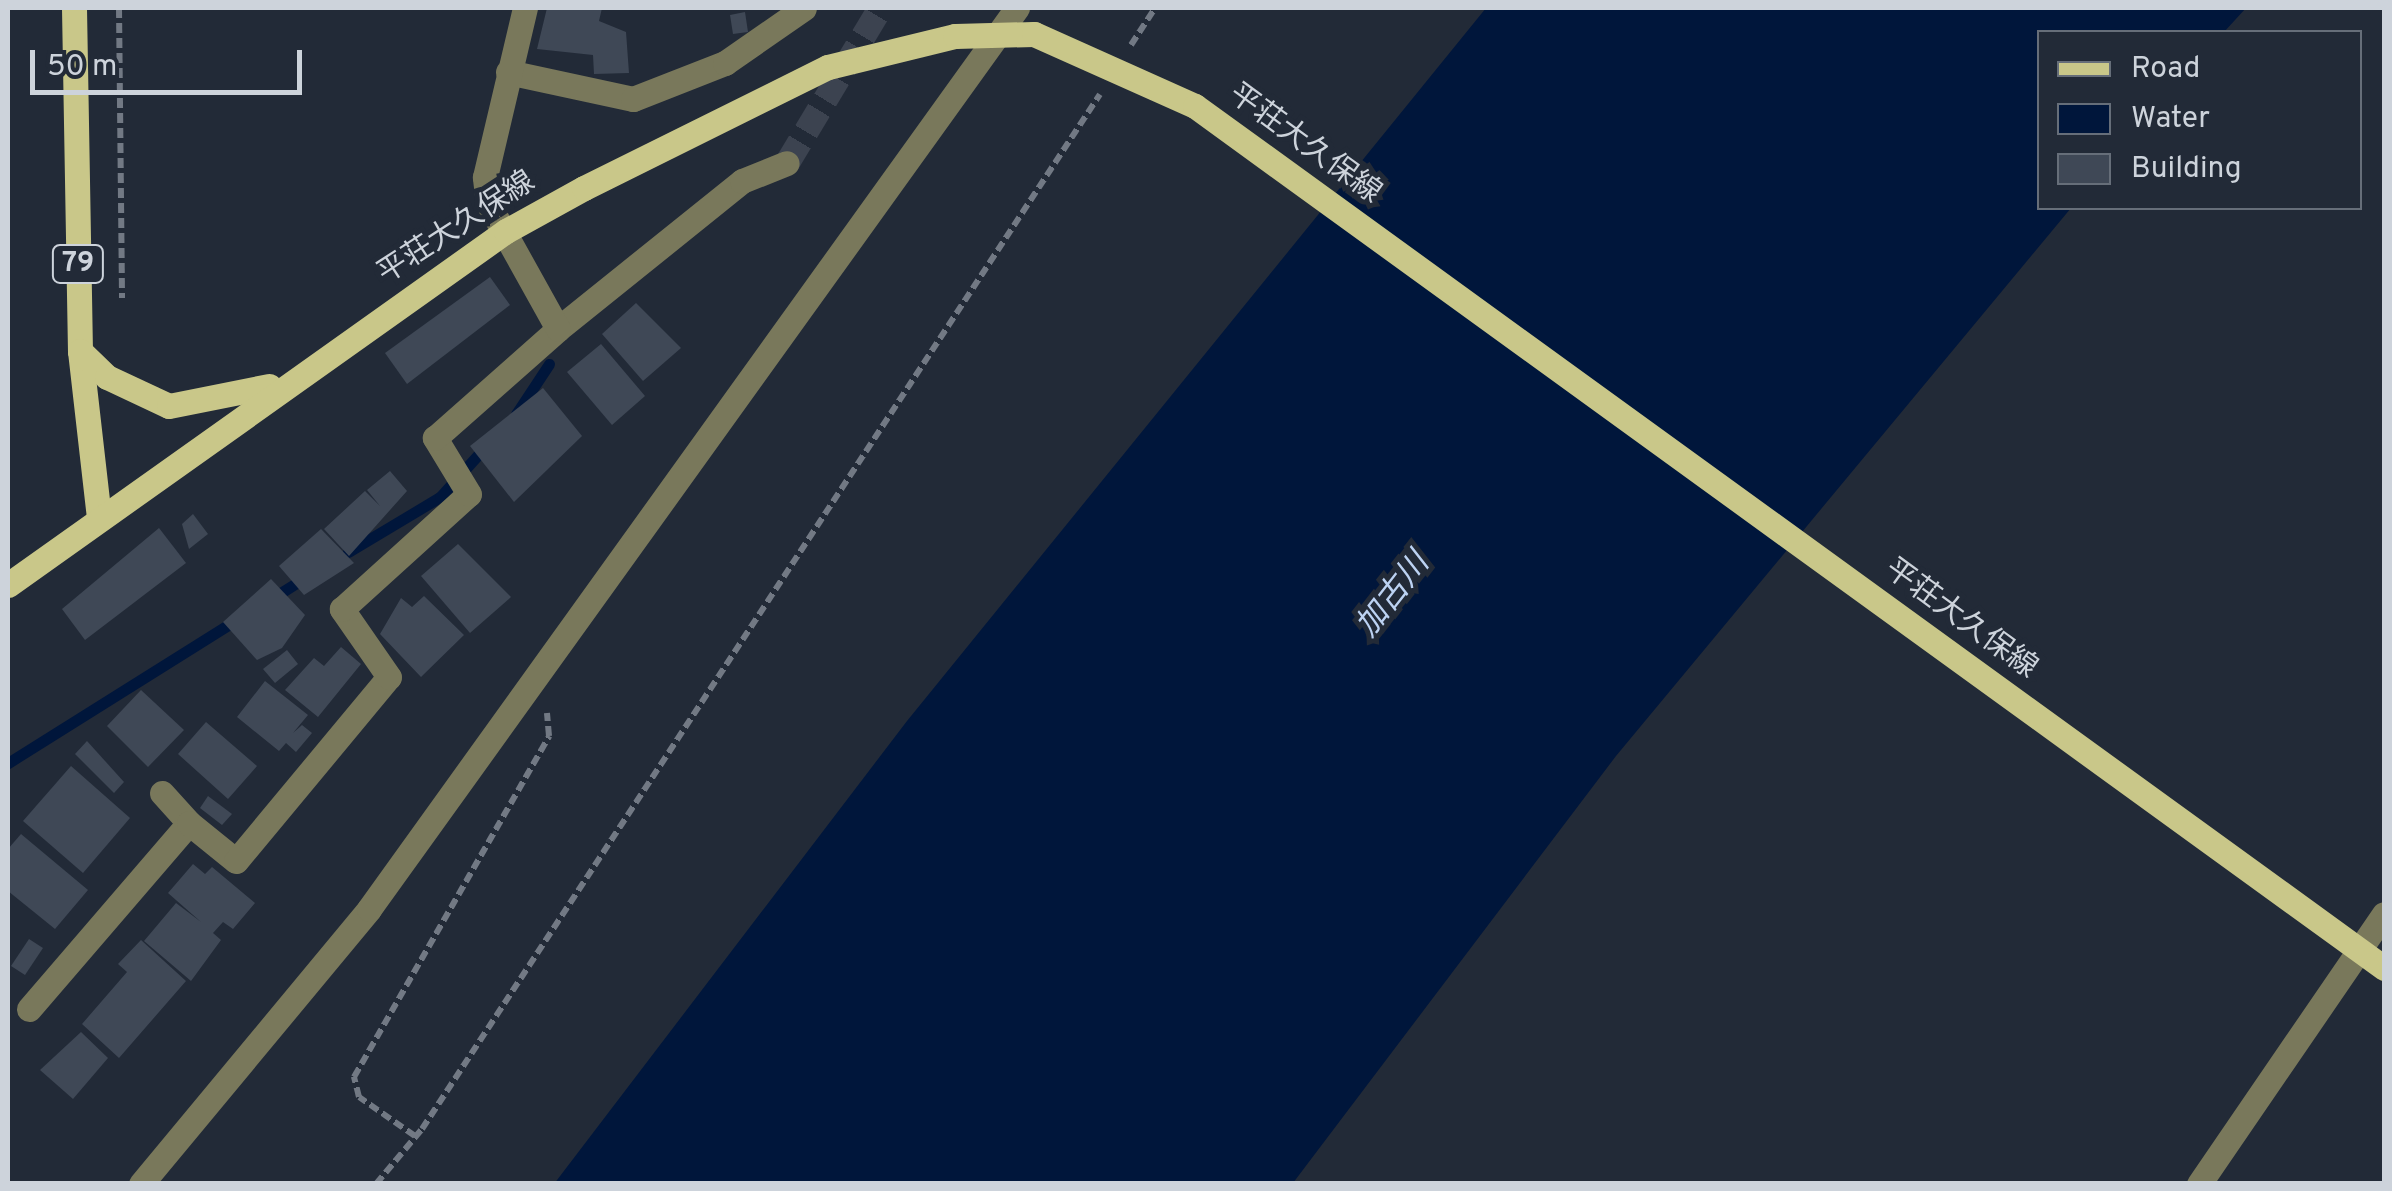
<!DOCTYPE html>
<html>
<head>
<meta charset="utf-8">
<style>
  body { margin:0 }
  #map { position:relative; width:2392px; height:1191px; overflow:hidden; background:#222a37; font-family:Overpass,"Noto Sans JP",sans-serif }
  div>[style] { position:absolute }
  .water>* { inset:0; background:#00163b }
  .stream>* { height:11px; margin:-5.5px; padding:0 5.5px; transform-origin:5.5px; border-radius:5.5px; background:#00163b }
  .building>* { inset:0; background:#3f4856 }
  .minor-tunnel>* { height:25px; margin-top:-12.5px; transform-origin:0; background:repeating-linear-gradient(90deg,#3c4350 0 25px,transparent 0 37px) }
  .path>* { height:6px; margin-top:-3px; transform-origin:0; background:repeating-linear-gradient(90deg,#727984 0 10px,transparent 0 15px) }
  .minor>* { height:25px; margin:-12.5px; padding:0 12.5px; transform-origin:12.5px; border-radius:12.5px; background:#79785b }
  .major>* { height:25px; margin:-12.5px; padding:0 12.5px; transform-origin:12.5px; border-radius:12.5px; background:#c9c789 }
  .major-bridge>* { height:25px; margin:-12.5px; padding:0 12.5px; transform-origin:12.5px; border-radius:12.5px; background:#c9c789 }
  span { translate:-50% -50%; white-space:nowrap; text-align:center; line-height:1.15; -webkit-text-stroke:10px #222a37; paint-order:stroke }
  .shield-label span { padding:2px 8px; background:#222a37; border:2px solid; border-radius:8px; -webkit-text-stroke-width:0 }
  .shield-label { font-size:28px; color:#cdd3db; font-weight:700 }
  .street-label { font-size:30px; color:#cdd3db }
  .water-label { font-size:32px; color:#bcd2f2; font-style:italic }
  .frame { position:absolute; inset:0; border:10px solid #cdd3db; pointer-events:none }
  .legend { position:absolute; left:2037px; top:30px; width:325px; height:180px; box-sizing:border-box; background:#222a37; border:2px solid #666e79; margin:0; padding:12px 18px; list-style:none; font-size:30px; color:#cdd3db }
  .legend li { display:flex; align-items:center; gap:20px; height:50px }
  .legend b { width:50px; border:2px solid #666e79 }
  .scale { position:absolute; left:30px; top:50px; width:272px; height:45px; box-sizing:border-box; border:5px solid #cdd3db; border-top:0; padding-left:12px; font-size:30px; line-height:35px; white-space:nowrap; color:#cdd3db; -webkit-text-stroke:8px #222a37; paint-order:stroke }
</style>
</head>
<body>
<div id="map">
  <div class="water">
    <i style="clip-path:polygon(1486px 8px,2246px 8px,2224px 32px,2040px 32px,2040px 208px,2071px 208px,1616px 756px,1293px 1183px,554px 1184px,907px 721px)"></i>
  </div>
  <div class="stream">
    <i style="left:516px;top:414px;width:60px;rotate:-56.6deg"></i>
    <i style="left:348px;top:552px;width:107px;rotate:-30.9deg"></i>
    <i style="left:440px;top:497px;width:69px;rotate:-48deg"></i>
    <i style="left:271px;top:599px;width:41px;rotate:-32.2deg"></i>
    <i style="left:8px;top:763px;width:271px;rotate:-32.1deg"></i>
  </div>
  <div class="building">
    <i style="clip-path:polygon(547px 8px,602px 8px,599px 21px,626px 32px,629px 73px,594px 74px,593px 55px,537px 49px)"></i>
    <i style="clip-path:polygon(745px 12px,748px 32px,733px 34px,730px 15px)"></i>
    <i style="clip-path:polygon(490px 277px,510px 305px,407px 384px,385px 353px)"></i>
    <i style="clip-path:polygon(636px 303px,681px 348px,643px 381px,602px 334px)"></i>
    <i style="clip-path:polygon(601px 344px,645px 396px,612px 425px,567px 372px)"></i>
    <i style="clip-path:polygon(543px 388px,582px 436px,514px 502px,470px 446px)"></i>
    <i style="clip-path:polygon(390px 471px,407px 491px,349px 556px,324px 529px,365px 491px,380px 506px,367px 490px)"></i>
    <i style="clip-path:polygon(193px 514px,208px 534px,189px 549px,182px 524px)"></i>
    <i style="clip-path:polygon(159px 528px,186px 563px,85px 640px,62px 609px)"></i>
    <i style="clip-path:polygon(321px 529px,354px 563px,304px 595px,279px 566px)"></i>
    <i style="clip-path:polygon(458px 544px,511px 597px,470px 633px,421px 576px)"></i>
    <i style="clip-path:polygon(271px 579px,305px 615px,282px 648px,257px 660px,223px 622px)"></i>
    <i style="clip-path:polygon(424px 596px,464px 635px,421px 677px,380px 634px,401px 598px,412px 607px)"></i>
    <i style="clip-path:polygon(341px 647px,361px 664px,318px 717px,285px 690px,314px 658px,324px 666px)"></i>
    <i style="clip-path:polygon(287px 650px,298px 664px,275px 683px,263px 669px)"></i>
    <i style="clip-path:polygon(265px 681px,308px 715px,293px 733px,302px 725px,312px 733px,296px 752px,286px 743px,279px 751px,237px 717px)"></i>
    <i style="clip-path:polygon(141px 690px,184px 730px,148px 767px,107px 726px)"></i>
    <i style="clip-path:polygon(206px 722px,257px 766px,228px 799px,178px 754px)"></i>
    <i style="clip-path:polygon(87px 741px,124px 782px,114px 793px,75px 754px)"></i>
    <i style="clip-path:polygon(71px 766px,130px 818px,83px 873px,23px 821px)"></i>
    <i style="clip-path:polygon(208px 796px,232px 814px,222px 825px,200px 808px)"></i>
    <i style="clip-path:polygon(21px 834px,88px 890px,55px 929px,8px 891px,8px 849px)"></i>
    <i style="clip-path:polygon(193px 864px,205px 874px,212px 867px,255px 903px,233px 929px,223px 922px,213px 933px,221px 940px,191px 981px,144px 941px,176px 903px,201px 922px,168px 893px)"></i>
    <i style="clip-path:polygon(29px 939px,43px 948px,25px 975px,11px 966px)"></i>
    <i style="clip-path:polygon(141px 940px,186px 981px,119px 1058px,82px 1024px,127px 972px,118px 964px)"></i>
    <i style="clip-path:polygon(81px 1032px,108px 1058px,73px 1099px,40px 1070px)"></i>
  </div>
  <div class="minor-tunnel">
    <i style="left:787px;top:163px;width:181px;rotate:-59deg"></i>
  </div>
  <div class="path">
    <i style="left:119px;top:8px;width:290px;rotate:89.4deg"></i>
    <i style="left:1131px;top:45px;width:44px;rotate:-57deg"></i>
    <i style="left:415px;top:1136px;width:68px;rotate:-145.1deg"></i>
    <i style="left:359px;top:1097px;width:21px;rotate:-104deg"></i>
    <i style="left:354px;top:1077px;width:393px;rotate:-60.2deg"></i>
    <i style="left:549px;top:736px;width:23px;rotate:-95deg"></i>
    <i style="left:376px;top:1184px;width:72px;rotate:-50.1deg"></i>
    <i style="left:422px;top:1129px;width:1237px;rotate:-56.77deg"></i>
  </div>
  <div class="minor">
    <i style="left:508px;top:72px;width:128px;rotate:12.2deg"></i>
    <i style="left:633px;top:99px;width:99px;rotate:-21.4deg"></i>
    <i style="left:725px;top:63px;width:96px;rotate:-34.8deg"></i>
    <i style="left:558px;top:329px;width:236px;rotate:-38.8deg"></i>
    <i style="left:742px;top:181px;width:48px;rotate:-21.8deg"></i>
    <i style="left:162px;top:793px;width:40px;rotate:48deg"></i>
    <i style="left:29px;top:1009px;width:245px;rotate:-49.3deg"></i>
    <i style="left:189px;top:823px;width:60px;rotate:39deg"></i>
    <i style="left:236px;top:861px;width:239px;rotate:-50.3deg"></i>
    <i style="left:389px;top:677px;width:83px;rotate:-124.7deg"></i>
    <i style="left:342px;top:609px;width:171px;rotate:-42.2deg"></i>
    <i style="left:469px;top:494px;width:66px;rotate:-121.3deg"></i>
    <i style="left:435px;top:438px;width:164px;rotate:-41.5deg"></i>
    <i style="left:558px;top:329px;width:144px;rotate:-119.1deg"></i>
    <i style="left:488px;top:203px;width:26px;rotate:-97deg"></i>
    <i style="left:485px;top:177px;width:174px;rotate:-76.7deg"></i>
    <i style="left:141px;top:1184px;width:357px;rotate:-50.3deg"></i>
    <i style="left:369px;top:909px;width:1110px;rotate:-54.28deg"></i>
    <i style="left:2199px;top:1184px;width:327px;rotate:-55.6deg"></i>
  </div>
  <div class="major">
    <i style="left:74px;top:8px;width:343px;rotate:89deg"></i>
    <i style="left:80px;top:351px;width:169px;rotate:83.5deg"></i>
    <i style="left:80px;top:351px;width:37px;rotate:44deg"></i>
    <i style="left:107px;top:377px;width:68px;rotate:25.1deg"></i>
    <i style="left:169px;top:406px;width:102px;rotate:-11.3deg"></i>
    <i style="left:8px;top:585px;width:611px;rotate:-35.41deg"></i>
    <i style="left:506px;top:231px;width:89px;rotate:-28.9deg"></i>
    <i style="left:584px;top:188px;width:272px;rotate:-26.4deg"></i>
    <i style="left:828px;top:67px;width:131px;rotate:-13.7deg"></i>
    <i style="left:955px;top:36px;width:79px;rotate:-1.5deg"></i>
  </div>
  <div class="major-bridge">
    <i style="left:1034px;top:34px;width:176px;rotate:24.1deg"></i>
    <i style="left:1195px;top:106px;width:1469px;rotate:35.94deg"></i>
  </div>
  <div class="shield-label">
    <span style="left:78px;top:264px">79</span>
  </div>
  <div class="street-label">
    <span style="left:1304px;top:145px;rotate:36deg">平荘大久保線</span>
    <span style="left:457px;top:229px;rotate:-33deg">平荘大久保線</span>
    <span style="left:1960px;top:620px;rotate:36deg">平荘大久保線</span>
  </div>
  <div class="water-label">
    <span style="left:1394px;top:596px;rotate:-52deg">加古川</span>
  </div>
  <div class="frame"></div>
  <ul class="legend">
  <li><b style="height:12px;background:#c9c789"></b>Road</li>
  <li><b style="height:28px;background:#00163b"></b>Water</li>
  <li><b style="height:28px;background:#3f4856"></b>Building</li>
  </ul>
  <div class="scale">50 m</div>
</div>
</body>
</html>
